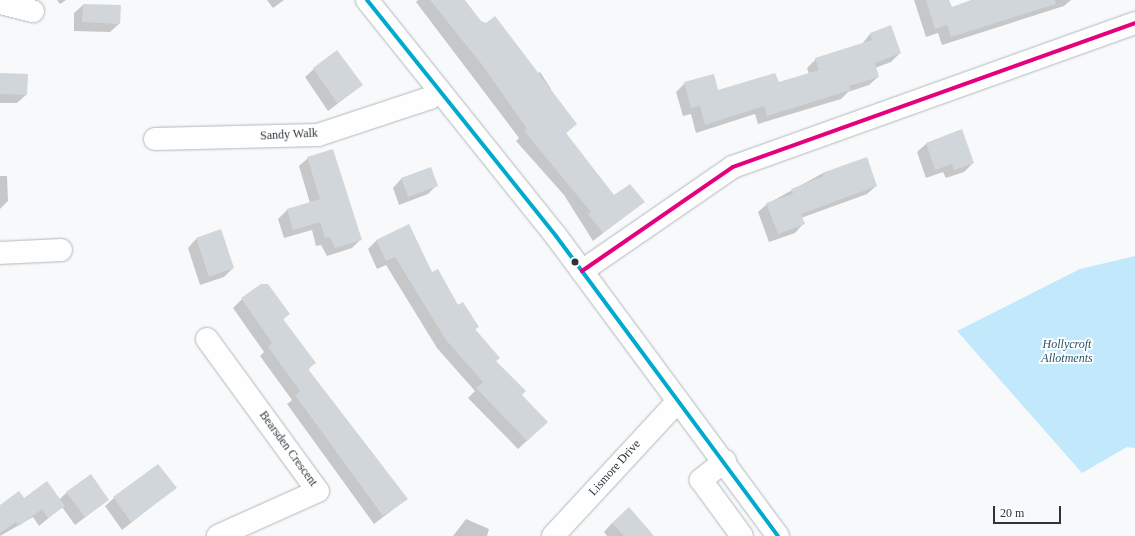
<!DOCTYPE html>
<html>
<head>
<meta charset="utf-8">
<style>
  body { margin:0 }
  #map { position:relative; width:1135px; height:536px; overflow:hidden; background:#f7f9fb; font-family:"Times New Roman",serif }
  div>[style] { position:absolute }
  .green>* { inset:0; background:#c2e8fc }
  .shadow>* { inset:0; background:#0003 }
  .building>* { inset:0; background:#d0d6da }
  .roads { filter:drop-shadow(0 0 1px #b2b8bb) drop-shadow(0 0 1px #b2b8bb) }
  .street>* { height:22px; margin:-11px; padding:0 11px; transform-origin:11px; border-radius:11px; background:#fefefe }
  .secondary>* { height:22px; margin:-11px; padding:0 11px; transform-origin:11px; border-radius:11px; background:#fefefe }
  .bus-1>* { height:4px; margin:-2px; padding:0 2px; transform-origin:2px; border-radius:2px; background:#00a9ce }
  .bus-2>* { height:4px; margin:-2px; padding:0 2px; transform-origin:2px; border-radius:2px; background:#e5007d }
  .dots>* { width:11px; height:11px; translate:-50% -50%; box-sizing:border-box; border:2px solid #fff; border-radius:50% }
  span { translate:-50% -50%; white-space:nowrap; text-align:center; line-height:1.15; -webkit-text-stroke:3.5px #fff; paint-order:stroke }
  .street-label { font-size:12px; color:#2b353b }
  .park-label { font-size:12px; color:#265369; font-style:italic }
  .scale { position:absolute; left:993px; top:506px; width:68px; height:18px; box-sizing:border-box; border:2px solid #2b353b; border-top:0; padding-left:5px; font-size:12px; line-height:14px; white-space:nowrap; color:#2b353b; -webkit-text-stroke:3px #fff; paint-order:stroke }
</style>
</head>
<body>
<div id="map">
  <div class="green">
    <i style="clip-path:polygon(1135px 256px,1135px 448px,1127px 447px,1082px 473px,957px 331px,1080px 269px)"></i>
  </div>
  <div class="shadow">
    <i style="clip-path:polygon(57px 0,66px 0,60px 4px)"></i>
    <i style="clip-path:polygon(267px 0,284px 0,273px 8px)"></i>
    <i style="clip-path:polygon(418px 0,464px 0,480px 22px,537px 74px,540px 72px,551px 89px,549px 91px,576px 124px,565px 134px,614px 197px,643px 202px,593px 241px,564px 195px,516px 141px,519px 138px,416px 2px)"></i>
    <i style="clip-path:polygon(914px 0,948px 0,951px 8px,974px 0,1071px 0,1064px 6px,942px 45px,938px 33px,926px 37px)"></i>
    <i style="clip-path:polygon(83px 5px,119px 24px,110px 32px,74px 31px,74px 13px)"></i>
    <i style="clip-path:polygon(870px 34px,900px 53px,891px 62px,875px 68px,878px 77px,869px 85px,848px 92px,841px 99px,758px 124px,755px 114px,696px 133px,691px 114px,683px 116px,676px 92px,685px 83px,717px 91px,778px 83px,809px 74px,807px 68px,816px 59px,862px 44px)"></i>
    <i style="clip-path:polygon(314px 69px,362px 85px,328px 111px,305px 77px)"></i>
    <i style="clip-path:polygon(0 74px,26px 95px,17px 103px,0 103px)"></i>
    <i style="clip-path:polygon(961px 131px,973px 163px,964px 172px,946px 178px,943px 172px,926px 178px,917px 152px,926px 144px)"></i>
    <i style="clip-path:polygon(308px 158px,361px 239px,352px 248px,327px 256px,321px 245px,316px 246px,312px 230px,284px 238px,278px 219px,287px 210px,310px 203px,299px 166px)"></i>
    <i style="clip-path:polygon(823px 173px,876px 186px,867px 194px,801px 218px,803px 224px,795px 233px,769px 242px,758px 212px,767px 204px)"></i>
    <i style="clip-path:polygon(0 176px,7px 176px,8px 201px,0 209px)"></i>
    <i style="clip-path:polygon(401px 179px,436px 186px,428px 194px,399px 205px,393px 188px)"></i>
    <i style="clip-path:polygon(196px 239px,233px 268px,224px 277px,200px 285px,188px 248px)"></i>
    <i style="clip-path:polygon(377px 240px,431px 273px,477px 327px,475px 330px,495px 361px,520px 395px,547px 422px,518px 449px,468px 398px,475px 391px,437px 348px,386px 265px,377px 269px,368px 249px)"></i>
    <i style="clip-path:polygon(242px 299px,288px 314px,283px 320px,314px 363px,308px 370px,407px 499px,374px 524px,287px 404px,292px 400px,260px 356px,264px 352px,233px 308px)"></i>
    <i style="clip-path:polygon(175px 488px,122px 530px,105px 506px,114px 498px)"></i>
    <i style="clip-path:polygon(67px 492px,108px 500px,75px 525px,62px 507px,39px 526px,33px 517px,0 536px,0 506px,24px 499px,59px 500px)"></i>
    <i style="clip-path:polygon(466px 519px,489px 529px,487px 536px,453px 536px)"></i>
    <i style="clip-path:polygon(612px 523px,653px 536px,607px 536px,604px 532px)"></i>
  </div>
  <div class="building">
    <i style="clip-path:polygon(430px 0,465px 0,481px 21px,486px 23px,495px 16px,577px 124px,566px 133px,614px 195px,630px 184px,645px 202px,603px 233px,588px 214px,591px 212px,524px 131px,527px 129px,483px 66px)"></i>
    <i style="clip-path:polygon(926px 0,949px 0,952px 7px,971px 0,1055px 0,1056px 4px,951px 37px,947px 25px,935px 29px)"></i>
    <i style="clip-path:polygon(83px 4px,121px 5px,120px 24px,82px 22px)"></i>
    <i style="clip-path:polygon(891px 25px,901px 53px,875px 63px,879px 77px,849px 86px,851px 90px,767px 116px,764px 106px,705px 125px,700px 106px,691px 108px,684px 82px,714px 74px,718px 90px,775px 73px,779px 82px,819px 70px,815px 58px,872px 40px,870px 33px)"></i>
    <i style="clip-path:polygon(337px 50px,363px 85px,337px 103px,313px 68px)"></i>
    <i style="clip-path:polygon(0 73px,28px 74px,27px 95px,0 94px)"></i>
    <i style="clip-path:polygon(962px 129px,974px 163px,954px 170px,952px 164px,935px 170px,926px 143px)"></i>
    <i style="clip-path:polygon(333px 149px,362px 240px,335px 248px,330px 237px,325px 238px,320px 222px,293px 230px,287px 209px,320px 199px,307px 157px)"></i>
    <i style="clip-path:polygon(867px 157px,877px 186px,801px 214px,805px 224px,778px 234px,766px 203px,793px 194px,791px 189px,824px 176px,822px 173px)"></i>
    <i style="clip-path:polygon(431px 167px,438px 186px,408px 197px,401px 178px)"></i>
    <i style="clip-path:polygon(409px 224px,432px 272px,438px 269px,458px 305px,463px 302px,479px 327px,475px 329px,500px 358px,496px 361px,526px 391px,522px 395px,548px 422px,527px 441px,476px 388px,483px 382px,446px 340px,395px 257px,386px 261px,376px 240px)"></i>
    <i style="clip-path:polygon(221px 229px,234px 268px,209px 277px,196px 238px)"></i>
    <i style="clip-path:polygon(261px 284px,268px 284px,290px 314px,283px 319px,316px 363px,308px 369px,408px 499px,383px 516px,295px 395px,300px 391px,268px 347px,272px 343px,241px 298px)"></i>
    <i style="clip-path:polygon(158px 464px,177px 488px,131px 522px,113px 497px)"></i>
    <i style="clip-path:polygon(91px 474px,109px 500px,85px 517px,66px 492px)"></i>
    <i style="clip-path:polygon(47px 481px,65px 506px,48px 518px,42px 509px,19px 526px,16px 522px,0 533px,0 505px,19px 491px,24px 498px)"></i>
    <i style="clip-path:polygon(629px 507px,654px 536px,624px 536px,612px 523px)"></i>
  </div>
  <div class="roads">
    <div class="street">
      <i style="left:0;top:3px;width:34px;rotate:14deg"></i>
      <i style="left:155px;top:139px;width:163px;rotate:-1.4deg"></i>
      <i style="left:318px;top:135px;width:118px;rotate:-18.3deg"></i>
      <i style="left:430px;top:98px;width:12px;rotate:-42deg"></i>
      <i style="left:0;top:253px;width:61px;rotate:-2.8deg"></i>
      <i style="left:582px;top:271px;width:183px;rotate:-34.6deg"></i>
      <i style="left:733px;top:167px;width:427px;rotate:-19.7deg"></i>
      <i style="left:207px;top:339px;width:188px;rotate:53.9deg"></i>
      <i style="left:318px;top:491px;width:110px;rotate:155.8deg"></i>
      <i style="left:725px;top:461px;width:31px;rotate:142deg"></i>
      <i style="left:701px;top:480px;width:69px;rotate:53.8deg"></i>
      <i style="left:553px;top:536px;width:184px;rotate:-47.2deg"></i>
    </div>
    <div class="secondary">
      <i style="left:367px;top:0;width:302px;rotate:51.3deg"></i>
      <i style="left:556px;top:236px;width:373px;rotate:53.5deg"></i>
    </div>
  </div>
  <div class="bus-1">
    <i style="left:367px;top:0;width:302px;rotate:51.3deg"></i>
    <i style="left:556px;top:236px;width:373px;rotate:53.5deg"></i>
  </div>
  <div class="bus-2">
    <i style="left:582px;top:271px;width:183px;rotate:-34.6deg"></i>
    <i style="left:733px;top:167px;width:427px;rotate:-19.7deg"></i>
  </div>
  <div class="dots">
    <i style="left:575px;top:262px;background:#2b353b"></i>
  </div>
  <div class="street-label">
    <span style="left:289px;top:135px;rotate:-3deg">Sandy Walk</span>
    <span style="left:288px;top:449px;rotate:54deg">Bearsden Crescent</span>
    <span style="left:615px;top:468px;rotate:-48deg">Lismore Drive</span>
  </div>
  <div class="park-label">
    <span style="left:1067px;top:352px">Hollycroft<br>Allotments</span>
  </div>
  <div class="scale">20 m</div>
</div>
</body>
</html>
